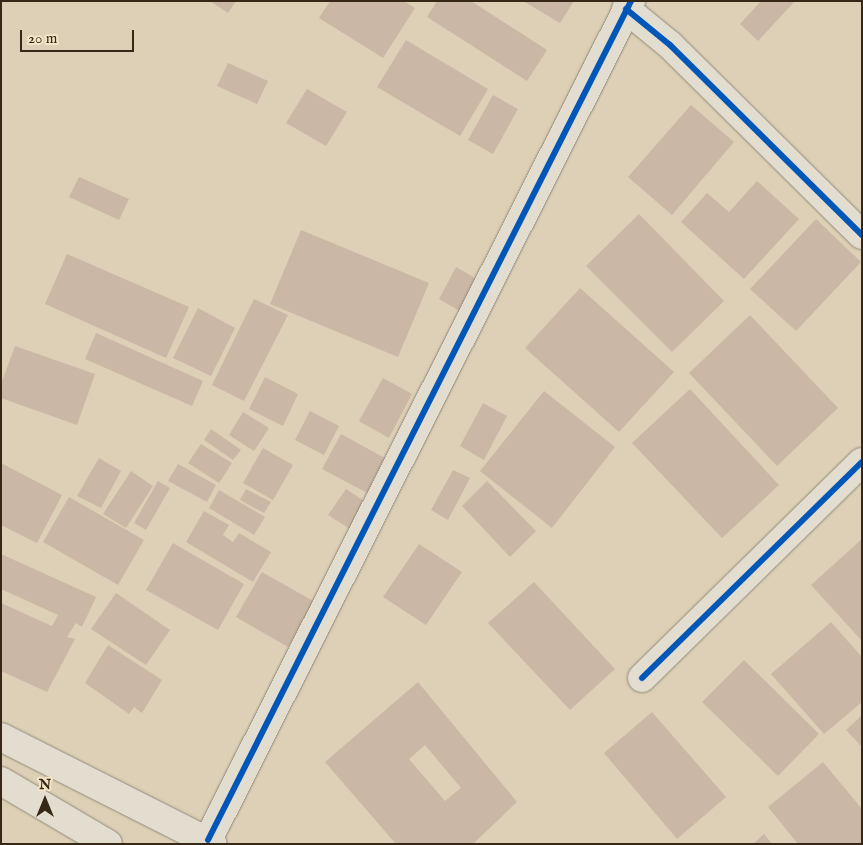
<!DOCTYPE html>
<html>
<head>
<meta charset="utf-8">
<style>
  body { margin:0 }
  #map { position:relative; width:863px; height:845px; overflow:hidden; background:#ddd0b6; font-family:"IM FELL English",serif }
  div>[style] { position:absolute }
  .building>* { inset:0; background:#cbb7a5 }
  .roads { filter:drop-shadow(0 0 1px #938a7a) drop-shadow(0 0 1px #938a7a) }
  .street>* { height:28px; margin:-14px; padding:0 14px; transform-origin:14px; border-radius:14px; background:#e3ddd0 }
  .secondary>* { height:28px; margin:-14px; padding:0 14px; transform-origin:14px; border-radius:14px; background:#e3ddd0 }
  .cycleway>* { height:6px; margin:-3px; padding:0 3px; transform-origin:3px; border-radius:3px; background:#0057b8 }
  span { translate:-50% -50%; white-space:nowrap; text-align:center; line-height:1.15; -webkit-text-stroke:4px #f3e4c5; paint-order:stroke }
  .frame { position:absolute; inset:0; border:2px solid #372716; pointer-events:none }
  .north { position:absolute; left:20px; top:775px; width:50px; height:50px; -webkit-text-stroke:4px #f3e4c5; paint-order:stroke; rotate:0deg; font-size:14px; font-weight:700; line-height:20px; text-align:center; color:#372716 }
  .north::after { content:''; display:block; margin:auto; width:18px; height:22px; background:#372716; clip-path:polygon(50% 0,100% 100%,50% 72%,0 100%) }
  .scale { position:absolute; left:20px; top:30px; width:114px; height:22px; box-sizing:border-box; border:2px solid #372716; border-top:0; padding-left:6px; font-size:15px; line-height:18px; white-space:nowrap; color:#372716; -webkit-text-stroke:4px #f3e4c5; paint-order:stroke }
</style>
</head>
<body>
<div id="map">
  <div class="building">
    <i style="clip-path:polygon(210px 1px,236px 1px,228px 13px)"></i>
    <i style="clip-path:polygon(330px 1px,404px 1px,415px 8px,383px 58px,319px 18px)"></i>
    <i style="clip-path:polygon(437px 1px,471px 1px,547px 50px,527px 81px,427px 17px)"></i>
    <i style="clip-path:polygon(523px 1px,574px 1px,560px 23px)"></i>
    <i style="clip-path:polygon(761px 1px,795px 1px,758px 41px,740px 24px)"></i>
    <i style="clip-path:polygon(406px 40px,488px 89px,460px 136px,377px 87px)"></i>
    <i style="clip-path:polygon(228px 63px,268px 81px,257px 104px,217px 86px)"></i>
    <i style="clip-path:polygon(307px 89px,347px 112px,326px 146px,286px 123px)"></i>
    <i style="clip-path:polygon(493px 95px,518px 109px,493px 154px,468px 140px)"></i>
    <i style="clip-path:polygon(691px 105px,734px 142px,672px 215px,628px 177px)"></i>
    <i style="clip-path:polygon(79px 177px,129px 199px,119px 220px,69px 197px)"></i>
    <i style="clip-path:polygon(757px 181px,799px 219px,744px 279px,681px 222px,707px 193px,729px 212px)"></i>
    <i style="clip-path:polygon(639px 214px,724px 301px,672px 352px,586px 266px)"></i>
    <i style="clip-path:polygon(816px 219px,861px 262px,796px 331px,750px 289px)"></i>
    <i style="clip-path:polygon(301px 230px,429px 283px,398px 357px,270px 304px)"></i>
    <i style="clip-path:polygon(67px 254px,189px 307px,166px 358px,45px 304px)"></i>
    <i style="clip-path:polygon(456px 267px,482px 282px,465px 314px,439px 299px)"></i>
    <i style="clip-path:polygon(580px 288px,674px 372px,619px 432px,525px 348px)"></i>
    <i style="clip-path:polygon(254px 299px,288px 315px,244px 401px,212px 385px)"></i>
    <i style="clip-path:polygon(198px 308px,235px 328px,211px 376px,173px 358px)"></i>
    <i style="clip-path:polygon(750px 315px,838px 408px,777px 466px,689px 373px)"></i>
    <i style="clip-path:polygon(96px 333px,203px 381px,192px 406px,85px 359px)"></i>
    <i style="clip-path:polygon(15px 346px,95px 374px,77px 425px,1px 398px,1px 384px)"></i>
    <i style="clip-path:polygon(265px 377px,298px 394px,283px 426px,249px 409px)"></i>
    <i style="clip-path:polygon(383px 378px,412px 394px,389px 438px,359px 421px)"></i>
    <i style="clip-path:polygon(690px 389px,779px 485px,722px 538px,632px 443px)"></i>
    <i style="clip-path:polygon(544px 391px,615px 447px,552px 528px,480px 471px)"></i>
    <i style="clip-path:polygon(483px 403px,507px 416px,484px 460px,460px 446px)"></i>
    <i style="clip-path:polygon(310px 411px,339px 426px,324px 455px,295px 440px)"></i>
    <i style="clip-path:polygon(243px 412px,269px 428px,254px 451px,229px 435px)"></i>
    <i style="clip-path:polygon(211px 429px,241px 450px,233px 460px,204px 440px)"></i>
    <i style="clip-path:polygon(341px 434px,392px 462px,373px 496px,322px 469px)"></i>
    <i style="clip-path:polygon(201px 444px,232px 463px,219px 483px,188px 463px)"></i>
    <i style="clip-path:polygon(263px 448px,293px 465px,273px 500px,243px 483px)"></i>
    <i style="clip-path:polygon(99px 458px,121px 471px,101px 508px,77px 496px)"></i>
    <i style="clip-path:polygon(1px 463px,62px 495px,37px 543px,1px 525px)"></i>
    <i style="clip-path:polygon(178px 464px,216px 485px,207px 502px,168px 481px)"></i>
    <i style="clip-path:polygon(453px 470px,470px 478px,448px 520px,431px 510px)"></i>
    <i style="clip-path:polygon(131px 471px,153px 486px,126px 528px,103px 514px)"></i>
    <i style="clip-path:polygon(158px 481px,170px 488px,146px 530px,134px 523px)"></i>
    <i style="clip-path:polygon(487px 481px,536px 531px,510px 557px,462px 506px)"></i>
    <i style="clip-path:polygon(246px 489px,271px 502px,264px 513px,240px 500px)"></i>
    <i style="clip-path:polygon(346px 489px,372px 506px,355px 532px,328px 515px)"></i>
    <i style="clip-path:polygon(219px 490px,265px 517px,254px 535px,209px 508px)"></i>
    <i style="clip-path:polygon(69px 497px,144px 540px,118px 585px,43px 542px)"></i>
    <i style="clip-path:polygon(204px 511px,229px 525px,223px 535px,233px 542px,239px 533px,271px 552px,253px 582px,186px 542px)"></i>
    <i style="clip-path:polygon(862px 539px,862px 641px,811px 585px)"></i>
    <i style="clip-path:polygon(173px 543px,244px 584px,218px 630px,146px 590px)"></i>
    <i style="clip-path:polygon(419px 544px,462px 572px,426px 625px,383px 597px)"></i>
    <i style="clip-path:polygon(1px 554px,96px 597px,82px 627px,76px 623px,67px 637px,75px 639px,47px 692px,1px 671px,1px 603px,52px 626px,58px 615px,1px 589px)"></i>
    <i style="clip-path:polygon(262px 572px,315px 602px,288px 647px,236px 617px)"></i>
    <i style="clip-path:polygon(534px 582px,615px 669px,570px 710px,488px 623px)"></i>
    <i style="clip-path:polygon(116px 593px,170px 630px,146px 665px,91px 629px)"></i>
    <i style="clip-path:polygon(831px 622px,862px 657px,862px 702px,824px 734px,771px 674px)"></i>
    <i style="clip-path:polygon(108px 645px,162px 680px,142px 713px,134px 707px,129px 714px,85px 683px)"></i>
    <i style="clip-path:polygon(744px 660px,819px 734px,778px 776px,702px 702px)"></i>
    <i style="clip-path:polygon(evenodd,418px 682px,517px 802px,473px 844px,396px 844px,325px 762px,418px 682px,425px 745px,461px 788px,445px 801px,409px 759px,425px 745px)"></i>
    <i style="clip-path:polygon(652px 712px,726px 797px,677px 839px,604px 753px)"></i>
    <i style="clip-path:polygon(862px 715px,862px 747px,846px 730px)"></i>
    <i style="clip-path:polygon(823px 762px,862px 809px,862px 844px,798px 844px,768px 807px)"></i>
    <i style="clip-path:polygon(764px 834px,772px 844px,753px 844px)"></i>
  </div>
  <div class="roads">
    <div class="street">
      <i style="left:626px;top:9px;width:57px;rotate:39.3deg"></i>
      <i style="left:670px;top:45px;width:270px;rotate:44.7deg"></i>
      <i style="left:642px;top:678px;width:308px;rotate:-44.5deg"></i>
      <i style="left:208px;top:840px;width:940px;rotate:-63.24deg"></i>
    </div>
    <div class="secondary">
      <i style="left:1px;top:737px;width:237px;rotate:26.8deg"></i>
      <i style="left:1px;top:781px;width:124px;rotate:30.5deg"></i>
    </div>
  </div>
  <div class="cycleway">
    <i style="left:626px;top:9px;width:57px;rotate:39.3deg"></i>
    <i style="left:670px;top:45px;width:270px;rotate:44.7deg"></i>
    <i style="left:642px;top:678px;width:308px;rotate:-44.5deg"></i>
    <i style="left:208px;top:840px;width:940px;rotate:-63.24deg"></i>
  </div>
  <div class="frame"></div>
  <div class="north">N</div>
  <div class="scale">20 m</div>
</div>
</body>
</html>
